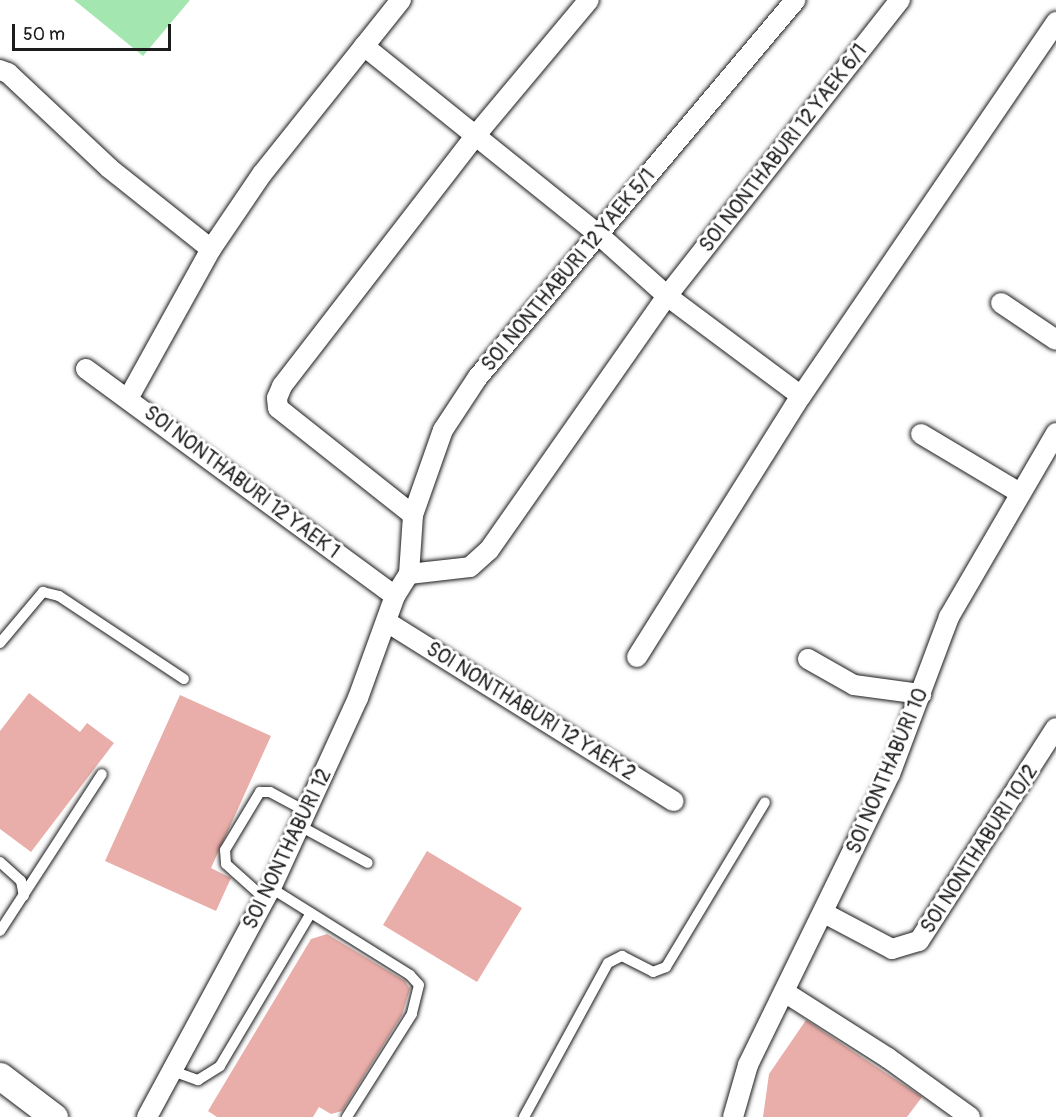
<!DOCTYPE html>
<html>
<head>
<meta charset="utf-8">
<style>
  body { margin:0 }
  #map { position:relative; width:1056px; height:1117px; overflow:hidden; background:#fff; font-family:Pangolin,sans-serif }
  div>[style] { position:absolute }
  .green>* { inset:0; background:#a3e6b0 }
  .building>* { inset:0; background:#e9aea9 }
  .roads { filter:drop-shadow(0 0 2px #1c1c1c) drop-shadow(0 0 2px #1c1c1c) }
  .lane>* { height:10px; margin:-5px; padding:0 5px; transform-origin:5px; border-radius:5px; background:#fff }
  .street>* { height:20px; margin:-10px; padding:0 10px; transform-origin:10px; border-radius:10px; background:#fff }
  .secondary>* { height:27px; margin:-13.5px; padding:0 13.5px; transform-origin:13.5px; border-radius:13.5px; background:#fff }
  span { translate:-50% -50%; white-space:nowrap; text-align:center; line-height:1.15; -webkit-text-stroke:6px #fff; paint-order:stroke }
  .street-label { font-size:20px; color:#1c1c1c }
  .scale { position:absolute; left:12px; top:24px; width:159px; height:27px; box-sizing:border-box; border:3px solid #1c1c1c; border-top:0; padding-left:8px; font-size:18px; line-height:21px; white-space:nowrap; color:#1c1c1c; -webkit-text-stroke:4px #fff; paint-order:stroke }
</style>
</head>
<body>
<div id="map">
  <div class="green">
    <i style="clip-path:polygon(74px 0,190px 0,143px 56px)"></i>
  </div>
  <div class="building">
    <i style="clip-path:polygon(29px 693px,80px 732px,87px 723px,114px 743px,31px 852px,0 829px,0 731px)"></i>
    <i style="clip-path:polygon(180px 695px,271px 736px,211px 868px,231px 878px,216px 911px,105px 861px)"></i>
    <i style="clip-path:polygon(427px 851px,522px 908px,477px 982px,383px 925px)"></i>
    <i style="clip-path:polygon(327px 934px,405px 981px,410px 989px,402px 1015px,342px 1111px,331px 1114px,319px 1107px,313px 1117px,217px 1117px,208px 1111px,311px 939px)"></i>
    <i style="clip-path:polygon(806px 1020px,922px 1097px,907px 1117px,763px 1117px,769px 1074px)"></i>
  </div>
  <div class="roads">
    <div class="lane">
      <i style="left:0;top:643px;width:67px;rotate:-49.9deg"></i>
      <i style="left:43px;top:592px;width:16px;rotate:14deg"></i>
      <i style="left:59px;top:596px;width:150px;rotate:33.6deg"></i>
      <i style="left:300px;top:826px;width:77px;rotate:28.6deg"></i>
      <i style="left:0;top:862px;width:28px;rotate:42deg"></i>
      <i style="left:21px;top:881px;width:15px;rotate:79deg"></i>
      <i style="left:271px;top:888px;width:164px;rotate:32deg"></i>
      <i style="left:410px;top:975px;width:13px;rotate:48deg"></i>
      <i style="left:419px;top:985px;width:30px;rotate:104deg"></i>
      <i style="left:412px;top:1014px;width:122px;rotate:122.3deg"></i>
      <i style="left:265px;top:899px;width:52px;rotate:-138.1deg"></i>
      <i style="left:226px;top:864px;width:14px;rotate:-94deg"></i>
      <i style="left:225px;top:850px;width:68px;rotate:-58.9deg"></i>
      <i style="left:260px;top:792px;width:10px"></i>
      <i style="left:270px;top:792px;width:42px;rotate:28.4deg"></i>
      <i style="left:0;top:931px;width:187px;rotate:-57deg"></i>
      <i style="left:170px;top:1070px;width:30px;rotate:20deg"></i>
      <i style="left:198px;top:1080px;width:26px;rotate:-32deg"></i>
      <i style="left:220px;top:1066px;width:178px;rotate:-59.3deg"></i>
      <i style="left:524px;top:1117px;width:175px;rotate:-61.4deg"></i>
      <i style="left:608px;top:963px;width:16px;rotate:-27deg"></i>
      <i style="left:622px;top:956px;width:35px;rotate:27deg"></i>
      <i style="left:653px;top:972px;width:14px;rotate:-21deg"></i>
      <i style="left:666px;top:967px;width:192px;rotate:-59deg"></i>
    </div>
    <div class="street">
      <i style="left:364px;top:46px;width:300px;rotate:38.8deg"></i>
      <i style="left:598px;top:234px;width:93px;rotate:41.9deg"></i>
      <i style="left:667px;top:296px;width:167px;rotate:36.7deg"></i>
      <i style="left:0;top:70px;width:9px;rotate:21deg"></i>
      <i style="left:8px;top:73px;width:139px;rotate:43.2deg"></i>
      <i style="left:109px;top:168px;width:130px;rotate:38.5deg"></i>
      <i style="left:1001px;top:303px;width:66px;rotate:33.9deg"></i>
      <i style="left:86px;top:369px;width:383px;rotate:36.3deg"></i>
      <i style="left:129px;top:397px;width:169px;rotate:-61deg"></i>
      <i style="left:211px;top:249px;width:91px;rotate:-55.8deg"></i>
      <i style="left:262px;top:174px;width:223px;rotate:-51.4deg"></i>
      <i style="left:921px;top:434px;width:115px;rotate:30.8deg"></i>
      <i style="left:413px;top:515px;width:172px;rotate:-141.6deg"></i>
      <i style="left:278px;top:408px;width:10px;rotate:-96deg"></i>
      <i style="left:277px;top:398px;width:13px;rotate:-67deg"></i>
      <i style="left:282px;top:386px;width:317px;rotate:-52.3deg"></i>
      <i style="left:476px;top:135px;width:176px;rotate:-50.1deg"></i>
      <i style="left:409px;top:574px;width:61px;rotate:-6.5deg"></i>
      <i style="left:470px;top:567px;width:25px;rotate:-42deg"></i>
      <i style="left:489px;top:550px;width:310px;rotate:-55deg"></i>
      <i style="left:667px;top:296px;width:377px;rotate:-51.8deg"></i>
      <i style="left:387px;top:622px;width:338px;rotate:32deg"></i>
      <i style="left:637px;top:657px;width:308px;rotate:-57.9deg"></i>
      <i style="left:801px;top:396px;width:453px;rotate:-55.7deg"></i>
      <i style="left:808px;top:659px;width:53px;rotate:29.5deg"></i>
      <i style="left:854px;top:685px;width:68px;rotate:7.7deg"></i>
      <i style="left:824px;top:913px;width:77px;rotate:27.9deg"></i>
      <i style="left:892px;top:949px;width:28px;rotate:-17deg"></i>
      <i style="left:919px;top:941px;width:253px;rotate:-57.3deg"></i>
      <i style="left:786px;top:993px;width:121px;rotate:32.5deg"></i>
      <i style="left:888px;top:1058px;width:101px;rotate:35.7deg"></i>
      <i style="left:147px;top:1117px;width:260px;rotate:-61.6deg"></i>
      <i style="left:271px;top:888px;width:209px;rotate:-65.4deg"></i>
      <i style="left:358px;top:698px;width:109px;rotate:-70.1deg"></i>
      <i style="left:395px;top:596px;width:26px;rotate:-58deg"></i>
      <i style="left:409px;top:574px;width:59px;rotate:-86.1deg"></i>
      <i style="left:413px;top:515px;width:90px;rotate:-70.6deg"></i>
      <i style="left:443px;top:430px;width:64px;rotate:-56.6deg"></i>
      <i style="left:478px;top:377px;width:493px;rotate:-49.9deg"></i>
      <i style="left:733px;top:1117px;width:54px;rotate:-73.9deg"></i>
      <i style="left:748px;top:1065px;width:324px;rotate:-64deg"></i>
      <i style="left:890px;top:774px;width:168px;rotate:-69.4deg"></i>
      <i style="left:949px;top:617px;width:213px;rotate:-59.8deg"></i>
    </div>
    <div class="secondary">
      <i style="left:0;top:1076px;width:68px;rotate:37.2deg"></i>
    </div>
  </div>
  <div class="street-label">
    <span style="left:783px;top:148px;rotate:-52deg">SOI NONTHABURI 12 YAEK 6/1</span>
    <span style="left:568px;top:270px;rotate:-50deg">SOI NONTHABURI 12 YAEK 5/1</span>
    <span style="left:242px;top:482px;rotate:37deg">SOI NONTHABURI 12 YAEK 1</span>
    <span style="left:531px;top:711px;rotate:32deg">SOI NONTHABURI 12 YAEK 2</span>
    <span style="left:887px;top:771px;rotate:-67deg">SOI NONTHABURI 10</span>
    <span style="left:287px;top:849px;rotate:-64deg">SOI NONTHABURI 12</span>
    <span style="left:979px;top:849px;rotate:-57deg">SOI NONTHABURI 10/2</span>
  </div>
  <div class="scale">50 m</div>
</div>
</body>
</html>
